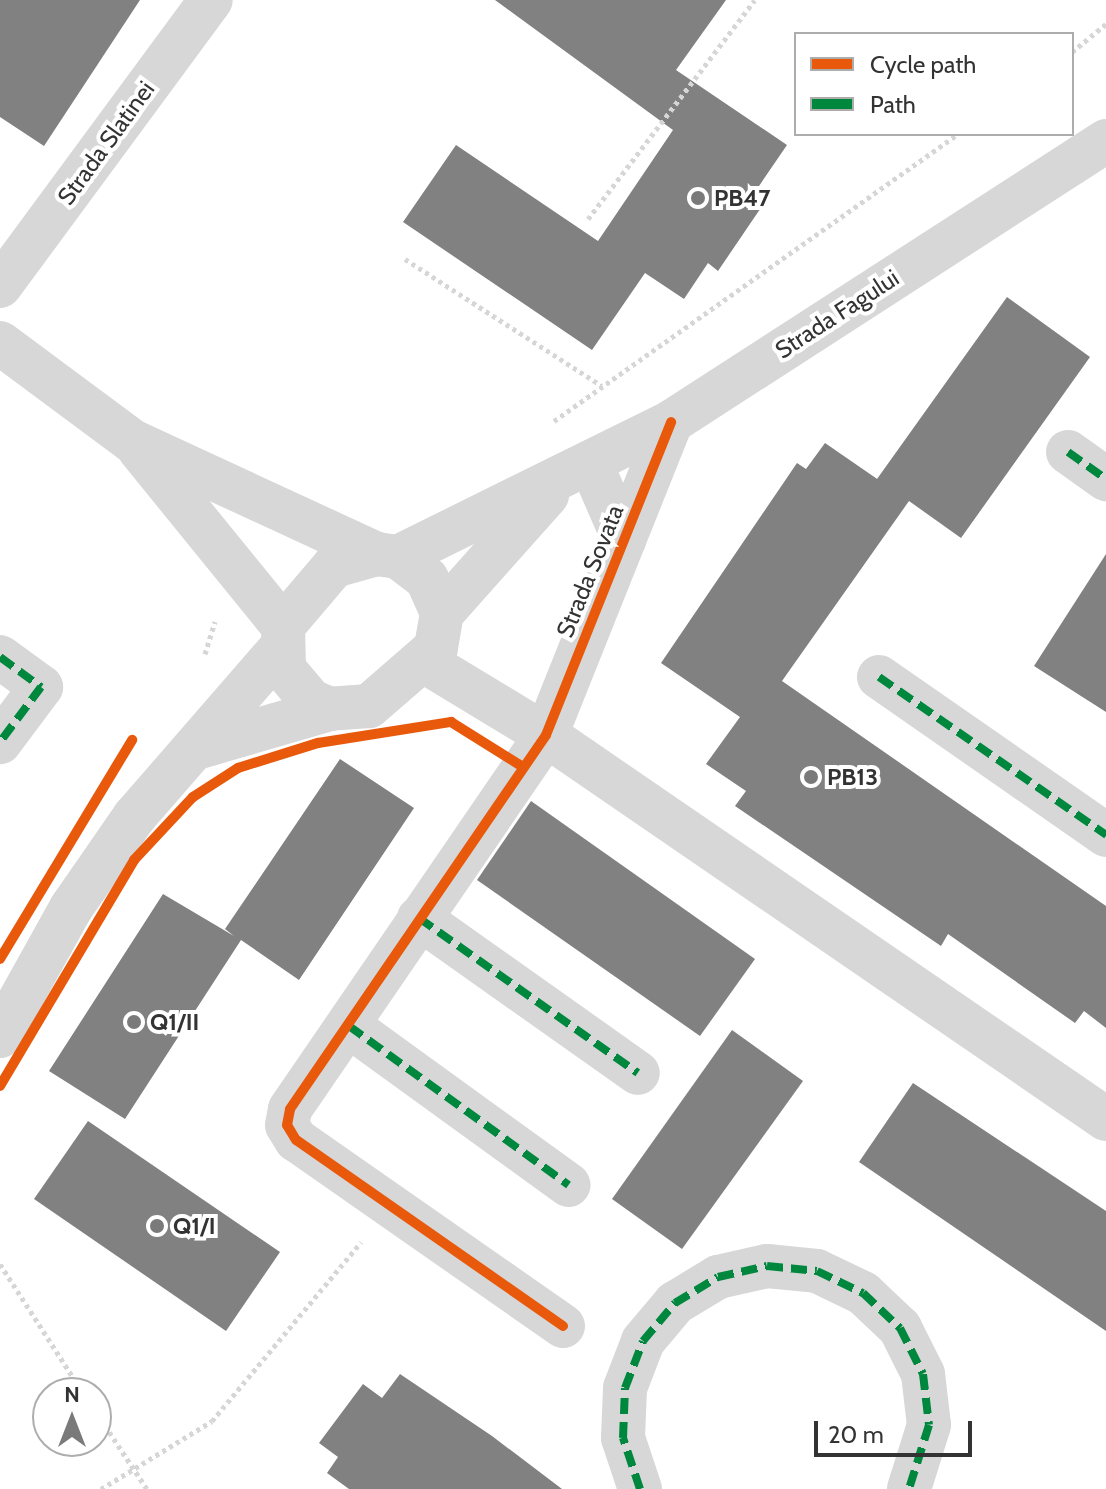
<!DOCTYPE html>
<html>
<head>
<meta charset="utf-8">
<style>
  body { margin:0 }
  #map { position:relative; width:1106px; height:1489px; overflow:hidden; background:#fff; font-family:Cabin,sans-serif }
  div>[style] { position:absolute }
  .building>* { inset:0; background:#818181 }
  .path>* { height:5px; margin-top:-2.5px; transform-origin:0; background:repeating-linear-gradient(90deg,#d6d6d6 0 4px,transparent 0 8px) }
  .minor>* { height:44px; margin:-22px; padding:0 22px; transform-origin:22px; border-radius:22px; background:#d7d7d7 }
  .tertiary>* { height:44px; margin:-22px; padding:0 22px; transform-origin:22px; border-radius:22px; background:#d7d7d7 }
  .quiet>* { height:8px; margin-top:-4px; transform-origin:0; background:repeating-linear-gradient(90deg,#00873e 0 16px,transparent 0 24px) }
  .cycleway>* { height:10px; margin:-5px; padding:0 5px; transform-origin:5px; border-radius:5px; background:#e8590c }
  .dots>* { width:22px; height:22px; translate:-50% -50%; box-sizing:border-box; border:4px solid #fff; border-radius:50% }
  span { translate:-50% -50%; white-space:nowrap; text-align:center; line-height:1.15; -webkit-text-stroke:8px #fff; paint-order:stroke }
  .street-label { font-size:24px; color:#333 }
  .poi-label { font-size:24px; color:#333; font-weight:700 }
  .left { translate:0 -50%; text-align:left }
  .legend { position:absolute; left:794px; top:32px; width:280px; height:104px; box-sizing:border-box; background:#fff; border:2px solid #adadad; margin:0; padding:10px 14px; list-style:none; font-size:24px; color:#333 }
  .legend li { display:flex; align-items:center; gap:16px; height:40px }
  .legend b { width:40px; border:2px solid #adadad }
  .north { position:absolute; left:32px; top:1377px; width:80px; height:80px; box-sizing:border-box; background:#fff; border:2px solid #adadad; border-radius:50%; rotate:0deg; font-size:22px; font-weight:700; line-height:32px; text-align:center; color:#333 }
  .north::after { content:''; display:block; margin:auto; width:28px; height:36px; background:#7a7a7a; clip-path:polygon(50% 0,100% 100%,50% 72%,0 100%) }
  .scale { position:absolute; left:814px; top:1421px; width:158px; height:36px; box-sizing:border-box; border:4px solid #333; border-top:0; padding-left:10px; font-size:24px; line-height:28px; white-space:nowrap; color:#333; -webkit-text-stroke:6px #fff; paint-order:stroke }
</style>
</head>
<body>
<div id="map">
  <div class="building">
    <i style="clip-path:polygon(0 0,140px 0,44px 146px,0 117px)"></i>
    <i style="clip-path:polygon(495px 0,726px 0,676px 70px,787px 145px,759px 186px,771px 193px,718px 271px,708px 263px,684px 299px,645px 273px,592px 350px,403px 222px,456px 145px,598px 241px,673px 130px)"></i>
    <i style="clip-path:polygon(1007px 297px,1090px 357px,961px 538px,909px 501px,782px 681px,1106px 906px,1106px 1028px,1084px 1011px,1075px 1023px,948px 934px,941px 946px,735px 806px,746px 791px,706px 764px,740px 717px,661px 663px,797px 463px,806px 469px,825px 443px,883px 483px,877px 479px)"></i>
    <i style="clip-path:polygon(1106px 554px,1106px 712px,1034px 666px)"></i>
    <i style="clip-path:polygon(340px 759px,414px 808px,299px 980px,241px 940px,125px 1119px,49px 1071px,163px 894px,234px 936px,225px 929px)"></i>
    <i style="clip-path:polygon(531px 801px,755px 959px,700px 1036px,477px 880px)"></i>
    <i style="clip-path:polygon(732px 1030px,803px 1081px,682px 1249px,612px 1199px)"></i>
    <i style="clip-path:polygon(913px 1083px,1106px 1211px,1106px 1331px,859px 1162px)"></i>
    <i style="clip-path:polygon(88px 1121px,280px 1252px,226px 1331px,34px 1199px)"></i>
    <i style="clip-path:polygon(400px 1374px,492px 1436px,562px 1489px,349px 1489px,327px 1473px,338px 1457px,319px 1443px,363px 1384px,382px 1398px)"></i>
  </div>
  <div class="path">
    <i style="left:1072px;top:52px;width:44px;rotate:-39.5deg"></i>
    <i style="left:588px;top:219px;width:275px;rotate:-52.7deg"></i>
    <i style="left:405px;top:259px;width:234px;rotate:32.8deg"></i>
    <i style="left:554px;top:421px;width:496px;rotate:-35.4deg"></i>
    <i style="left:205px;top:654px;width:34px;rotate:-73deg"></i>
    <i style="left:0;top:1264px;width:153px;rotate:57.2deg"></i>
    <i style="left:96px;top:1412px;width:92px;rotate:56.5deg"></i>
    <i style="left:101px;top:1489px;width:130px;rotate:-31.5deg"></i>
    <i style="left:212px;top:1421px;width:233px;rotate:-50.2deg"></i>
  </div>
  <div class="minor">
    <i style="left:0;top:286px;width:355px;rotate:-53.6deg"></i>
    <i style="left:0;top:343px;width:164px;rotate:36.6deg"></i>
    <i style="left:132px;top:441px;width:270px;rotate:24.8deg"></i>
    <i style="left:139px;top:449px;width:228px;rotate:50.9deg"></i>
    <i style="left:1068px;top:452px;width:47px;rotate:35.4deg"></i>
    <i style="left:591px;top:464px;width:83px;rotate:66.5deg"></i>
    <i style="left:0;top:657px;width:51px;rotate:36.2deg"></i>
    <i style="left:41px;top:687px;width:69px;rotate:126.7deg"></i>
    <i style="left:427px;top:663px;width:139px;rotate:31.2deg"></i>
    <i style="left:546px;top:735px;width:679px;rotate:34.44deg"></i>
    <i style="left:879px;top:677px;width:277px;rotate:34.8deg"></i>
    <i style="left:419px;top:918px;width:268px;rotate:35.3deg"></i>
    <i style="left:349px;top:1026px;width:271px;rotate:35.9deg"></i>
    <i style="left:563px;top:1326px;width:325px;rotate:-145.1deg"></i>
    <i style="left:296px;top:1140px;width:17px;rotate:-121deg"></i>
    <i style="left:287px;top:1125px;width:16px;rotate:-79deg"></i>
    <i style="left:290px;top:1109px;width:453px;rotate:-55.6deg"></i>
    <i style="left:546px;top:735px;width:337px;rotate:-68.2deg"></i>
    <i style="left:640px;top:1489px;width:54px;rotate:-108.4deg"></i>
    <i style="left:623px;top:1438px;width:50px;rotate:-87.7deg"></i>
    <i style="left:625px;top:1388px;width:50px;rotate:-69deg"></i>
    <i style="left:643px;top:1341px;width:50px;rotate:-49.9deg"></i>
    <i style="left:675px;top:1303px;width:50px;rotate:-31.2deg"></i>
    <i style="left:718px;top:1277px;width:50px;rotate:-12.7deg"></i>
    <i style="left:767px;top:1266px;width:50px;rotate:5.7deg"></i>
    <i style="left:817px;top:1271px;width:51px;rotate:25.6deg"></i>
    <i style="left:863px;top:1293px;width:51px;rotate:43.4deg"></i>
    <i style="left:900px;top:1328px;width:51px;rotate:63.4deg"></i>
    <i style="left:923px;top:1374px;width:51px;rotate:83.3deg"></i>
    <i style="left:929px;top:1425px;width:67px;rotate:107.4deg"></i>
  </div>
  <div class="tertiary">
    <i style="left:377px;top:554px;width:21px;rotate:8deg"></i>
    <i style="left:398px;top:557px;width:36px;rotate:37deg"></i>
    <i style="left:427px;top:579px;width:37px;rotate:66deg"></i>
    <i style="left:442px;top:613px;width:36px;rotate:100deg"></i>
    <i style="left:436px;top:648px;width:89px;rotate:139.1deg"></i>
    <i style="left:369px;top:706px;width:39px;rotate:176deg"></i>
    <i style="left:330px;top:709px;width:21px;rotate:-157deg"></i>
    <i style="left:311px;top:701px;width:42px;rotate:-130.2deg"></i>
    <i style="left:284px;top:669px;width:43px;rotate:-91.3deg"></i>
    <i style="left:283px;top:626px;width:79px;rotate:-49.6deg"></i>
    <i style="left:334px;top:566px;width:45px;rotate:-15.6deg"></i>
    <i style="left:398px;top:557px;width:305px;rotate:-26.3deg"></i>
    <i style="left:671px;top:422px;width:518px;rotate:-32.86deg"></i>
    <i style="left:442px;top:613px;width:158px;rotate:-48.3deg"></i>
    <i style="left:196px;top:748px;width:140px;rotate:-16.2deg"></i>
    <i style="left:0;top:1036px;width:146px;rotate:-61deg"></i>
    <i style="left:71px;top:908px;width:111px;rotate:-55.3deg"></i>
    <i style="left:134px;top:817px;width:221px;rotate:-49deg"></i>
  </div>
  <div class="quiet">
    <i style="left:1068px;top:452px;width:47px;rotate:35.4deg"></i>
    <i style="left:0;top:657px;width:51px;rotate:36.2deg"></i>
    <i style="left:41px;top:687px;width:69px;rotate:126.7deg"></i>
    <i style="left:879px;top:677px;width:277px;rotate:34.8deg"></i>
    <i style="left:419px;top:918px;width:268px;rotate:35.3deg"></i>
    <i style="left:349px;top:1026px;width:271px;rotate:35.9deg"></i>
    <i style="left:640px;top:1489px;width:54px;rotate:-108.4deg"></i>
    <i style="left:623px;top:1438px;width:50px;rotate:-87.7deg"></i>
    <i style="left:625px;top:1388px;width:50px;rotate:-69deg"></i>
    <i style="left:643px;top:1341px;width:50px;rotate:-49.9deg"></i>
    <i style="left:675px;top:1303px;width:50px;rotate:-31.2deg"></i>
    <i style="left:718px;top:1277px;width:50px;rotate:-12.7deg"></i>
    <i style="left:767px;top:1266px;width:50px;rotate:5.7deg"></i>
    <i style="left:817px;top:1271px;width:51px;rotate:25.6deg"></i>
    <i style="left:863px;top:1293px;width:51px;rotate:43.4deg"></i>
    <i style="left:900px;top:1328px;width:51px;rotate:63.4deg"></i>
    <i style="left:923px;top:1374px;width:51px;rotate:83.3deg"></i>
    <i style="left:929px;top:1425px;width:67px;rotate:107.4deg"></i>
  </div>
  <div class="cycleway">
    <i style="left:0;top:959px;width:256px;rotate:-58.9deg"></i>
    <i style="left:0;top:1086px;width:263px;rotate:-59.3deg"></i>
    <i style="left:134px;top:860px;width:86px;rotate:-46.9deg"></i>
    <i style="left:193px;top:797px;width:54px;rotate:-32.8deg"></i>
    <i style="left:238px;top:768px;width:84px;rotate:-17.4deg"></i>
    <i style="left:318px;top:743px;width:135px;rotate:-9deg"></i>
    <i style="left:451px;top:722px;width:85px;rotate:32deg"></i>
    <i style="left:563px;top:1326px;width:325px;rotate:-145.1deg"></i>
    <i style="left:296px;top:1140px;width:17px;rotate:-121deg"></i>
    <i style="left:287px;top:1125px;width:16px;rotate:-79deg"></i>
    <i style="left:290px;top:1109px;width:453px;rotate:-55.6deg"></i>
    <i style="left:546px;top:735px;width:337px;rotate:-68.2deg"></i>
  </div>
  <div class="dots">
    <i style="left:698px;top:198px;background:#7a7a7a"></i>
    <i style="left:811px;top:777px;background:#7a7a7a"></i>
    <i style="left:134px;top:1022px;background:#7a7a7a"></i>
    <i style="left:157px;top:1226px;background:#7a7a7a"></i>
  </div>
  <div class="street-label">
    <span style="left:106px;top:143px;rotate:-54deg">Strada Slatinei</span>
    <span style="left:837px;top:314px;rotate:-33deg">Strada Fagului</span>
    <span style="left:590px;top:571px;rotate:-68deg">Strada Sovata</span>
  </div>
  <div class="poi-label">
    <span class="left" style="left:714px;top:198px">PB47</span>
    <span class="left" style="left:827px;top:777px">PB13</span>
    <span class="left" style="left:150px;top:1022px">Q1/II</span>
    <span class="left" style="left:173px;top:1226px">Q1/I</span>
  </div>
  <ul class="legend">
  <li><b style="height:10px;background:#e8590c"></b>Cycle path</li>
  <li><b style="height:10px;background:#00873e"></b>Path</li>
  </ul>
  <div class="north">N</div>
  <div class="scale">20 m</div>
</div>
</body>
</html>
